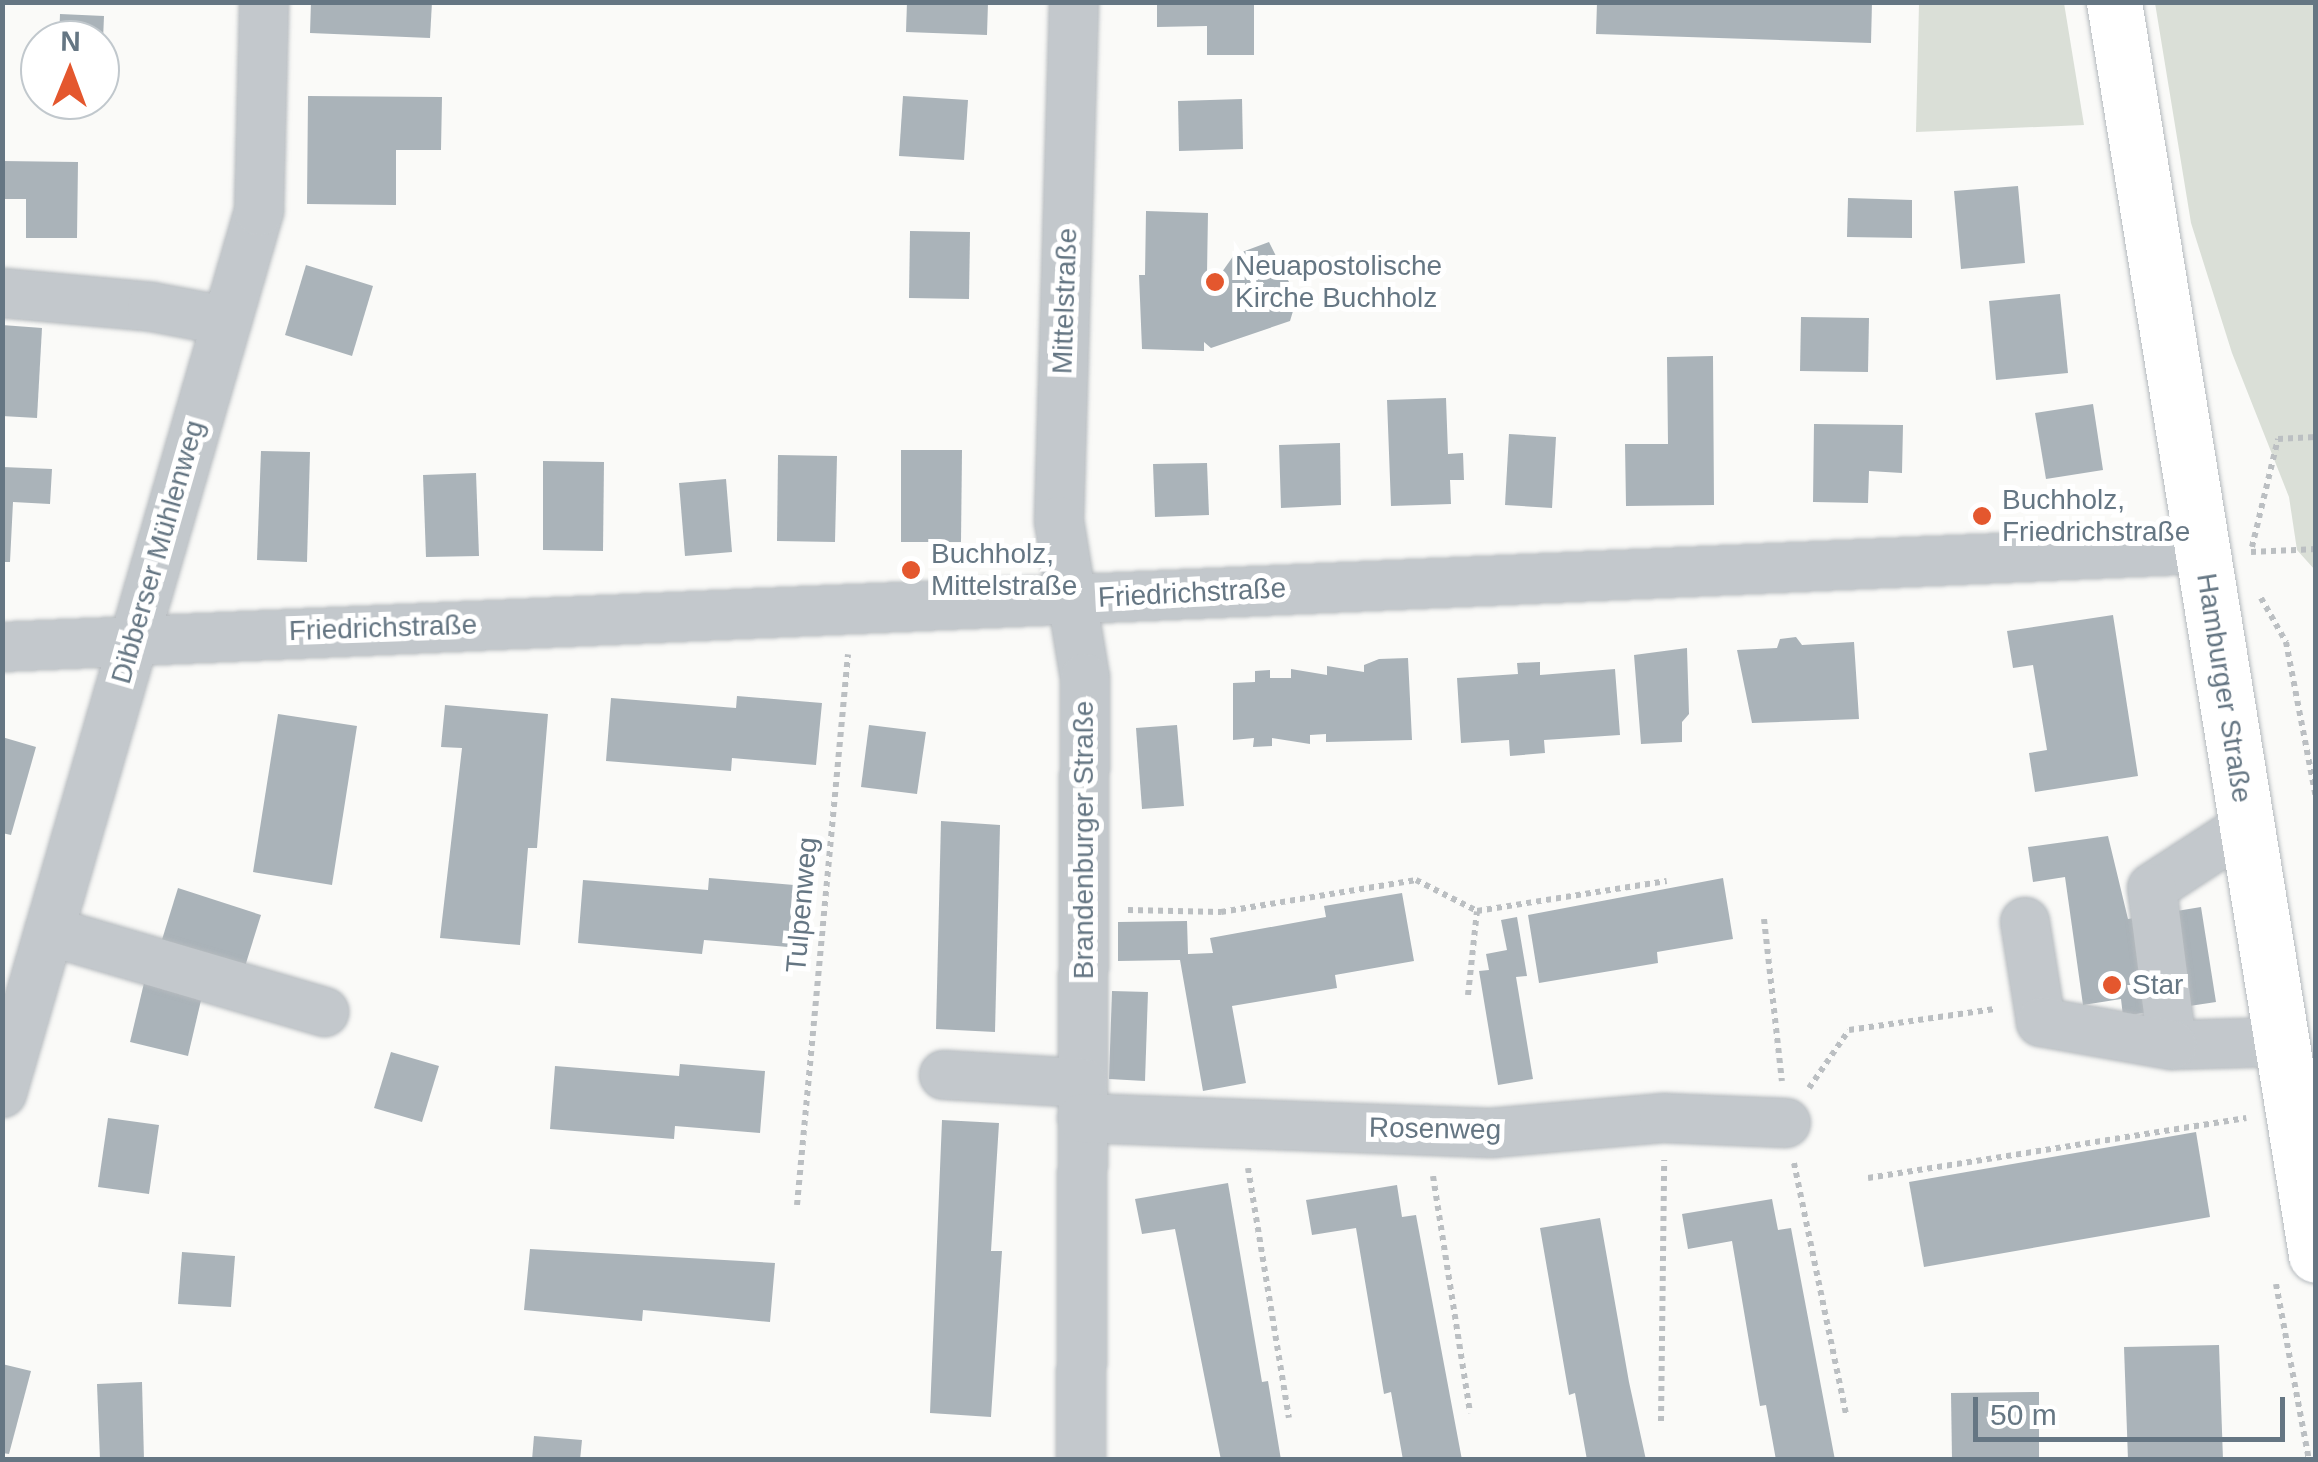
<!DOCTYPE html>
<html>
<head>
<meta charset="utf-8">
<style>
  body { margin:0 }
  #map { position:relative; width:2318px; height:1462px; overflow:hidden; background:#fafaf8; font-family:Helvetica,sans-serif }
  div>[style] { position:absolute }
  .green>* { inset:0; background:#dadfd7 }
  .building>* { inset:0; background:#aab3b9 }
  .path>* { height:6px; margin-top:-3px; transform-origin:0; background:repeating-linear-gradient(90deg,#bbbfc2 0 5px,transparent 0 10px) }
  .roads { filter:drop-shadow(0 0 2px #b5babe) drop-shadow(0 0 2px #b5babe) }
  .minor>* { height:48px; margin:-24px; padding:0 24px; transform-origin:24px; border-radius:24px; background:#c3c8cc }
  .major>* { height:55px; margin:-27.5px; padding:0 27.5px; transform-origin:27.5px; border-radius:27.5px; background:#fff }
  .dots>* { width:28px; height:28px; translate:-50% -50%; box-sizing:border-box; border:5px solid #fff; border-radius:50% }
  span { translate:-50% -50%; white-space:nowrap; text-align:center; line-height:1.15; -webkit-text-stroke:10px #fff; paint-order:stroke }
  .poi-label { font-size:28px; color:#657683 }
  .left { translate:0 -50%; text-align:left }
  .street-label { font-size:28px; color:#657683 }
  .frame { position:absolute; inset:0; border:5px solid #657683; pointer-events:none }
  .north { position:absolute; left:20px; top:20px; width:100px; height:100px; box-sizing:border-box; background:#fff; border:2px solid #c1c8cd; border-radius:50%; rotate:1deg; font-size:28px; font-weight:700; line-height:40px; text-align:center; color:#657683 }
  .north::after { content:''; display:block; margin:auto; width:35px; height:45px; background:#e4572e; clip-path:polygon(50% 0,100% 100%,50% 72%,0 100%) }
  .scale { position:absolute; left:1973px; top:1397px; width:312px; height:45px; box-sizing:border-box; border:5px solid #657683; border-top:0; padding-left:12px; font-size:30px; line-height:35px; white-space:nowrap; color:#657683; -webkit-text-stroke:8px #fff; paint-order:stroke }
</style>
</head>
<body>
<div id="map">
  <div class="green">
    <i style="clip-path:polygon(1919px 3px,2064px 3px,2084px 125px,1916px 132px)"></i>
    <i style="clip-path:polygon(2155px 3px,2315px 3px,2315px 570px,2297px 550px,2289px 497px,2232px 353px,2191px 223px)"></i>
  </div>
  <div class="building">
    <i style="clip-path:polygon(311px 2px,432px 2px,430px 38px,310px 33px)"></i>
    <i style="clip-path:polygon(907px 2px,988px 2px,987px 35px,906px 32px)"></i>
    <i style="clip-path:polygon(1157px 2px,1254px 2px,1254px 55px,1207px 55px,1207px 26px,1157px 27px)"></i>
    <i style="clip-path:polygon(1597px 2px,1872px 2px,1871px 43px,1596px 34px)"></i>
    <i style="clip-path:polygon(60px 14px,104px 16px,103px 40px,59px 40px)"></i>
    <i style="clip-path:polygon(308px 96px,442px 97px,441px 150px,396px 150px,396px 205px,307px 204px)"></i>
    <i style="clip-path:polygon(903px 96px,968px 100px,964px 160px,899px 156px)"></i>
    <i style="clip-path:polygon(1242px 99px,1243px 149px,1179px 151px,1178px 101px)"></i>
    <i style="clip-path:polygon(2px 161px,78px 162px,77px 238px,26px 238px,26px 199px,2px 199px)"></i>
    <i style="clip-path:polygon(2018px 186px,2025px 263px,1961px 269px,1954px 191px)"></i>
    <i style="clip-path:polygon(1848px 198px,1912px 200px,1912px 238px,1847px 237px)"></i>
    <i style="clip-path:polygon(1146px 211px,1208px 213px,1207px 274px,1222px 272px,1234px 255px,1269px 242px,1297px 298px,1290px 321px,1211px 348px,1204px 342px,1204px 351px,1142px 349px,1139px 275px,1145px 275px)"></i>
    <i style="clip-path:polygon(910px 231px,970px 232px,969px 299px,909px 298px)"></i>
    <i style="clip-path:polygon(306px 265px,373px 286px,352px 356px,285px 335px)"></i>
    <i style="clip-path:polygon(2060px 294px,2068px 373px,1996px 380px,1989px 301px)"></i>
    <i style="clip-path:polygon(1801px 317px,1869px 318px,1868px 372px,1800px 371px)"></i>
    <i style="clip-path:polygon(2px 325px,42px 328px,37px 418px,2px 416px)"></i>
    <i style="clip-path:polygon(1713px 356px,1714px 505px,1626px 506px,1625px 444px,1668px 444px,1667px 357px)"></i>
    <i style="clip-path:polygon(1446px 398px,1448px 454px,1463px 453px,1464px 480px,1450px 480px,1451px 504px,1391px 506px,1387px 400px)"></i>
    <i style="clip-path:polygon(2093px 404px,2103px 470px,2046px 479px,2035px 413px)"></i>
    <i style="clip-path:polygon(1814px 424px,1903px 425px,1902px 473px,1869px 471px,1868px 503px,1813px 502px)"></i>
    <i style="clip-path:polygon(1509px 434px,1556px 437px,1552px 508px,1505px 505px)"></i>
    <i style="clip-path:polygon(1340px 443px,1341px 505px,1281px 508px,1279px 445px)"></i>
    <i style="clip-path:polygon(901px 450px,962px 450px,961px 542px,901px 542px)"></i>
    <i style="clip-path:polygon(261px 451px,310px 452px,307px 562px,257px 560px)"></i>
    <i style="clip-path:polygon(778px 455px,837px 456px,835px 542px,777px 541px)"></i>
    <i style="clip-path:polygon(543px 461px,604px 462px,603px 551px,543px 550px)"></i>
    <i style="clip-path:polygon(1207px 463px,1209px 515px,1155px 517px,1153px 464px)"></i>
    <i style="clip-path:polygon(2px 467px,52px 469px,50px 504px,13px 502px,10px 562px,2px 562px)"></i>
    <i style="clip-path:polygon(476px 473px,479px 556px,426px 557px,423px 475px)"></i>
    <i style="clip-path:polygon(726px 479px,732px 552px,685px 556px,679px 483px)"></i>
    <i style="clip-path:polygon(2113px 615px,2138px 776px,2035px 792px,2029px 753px,2047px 750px,2033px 665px,2013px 668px,2007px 631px)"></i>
    <i style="clip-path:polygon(1796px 637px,1802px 645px,1854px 642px,1859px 719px,1752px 723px,1737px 650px,1777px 648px,1780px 639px)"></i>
    <i style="clip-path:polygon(1687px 648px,1689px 714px,1682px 722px,1682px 742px,1641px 744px,1634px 655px)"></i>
    <i style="clip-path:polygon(1408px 658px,1412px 740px,1326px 742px,1326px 734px,1310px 735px,1310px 744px,1272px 738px,1272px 746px,1253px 747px,1254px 738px,1233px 740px,1233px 683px,1255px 682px,1255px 671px,1270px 670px,1270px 678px,1291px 678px,1291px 669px,1327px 675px,1327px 666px,1364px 672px,1364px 665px,1379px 659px)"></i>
    <i style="clip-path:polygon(1540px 662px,1540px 675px,1615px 669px,1620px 735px,1544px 740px,1545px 753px,1510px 756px,1509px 740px,1461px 743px,1457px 678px,1518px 674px,1517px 663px)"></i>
    <i style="clip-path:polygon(737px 696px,822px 703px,816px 765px,732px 758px,731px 771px,606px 761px,611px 698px,736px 708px)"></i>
    <i style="clip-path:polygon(445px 705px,548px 714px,537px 848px,528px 848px,520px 945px,440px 938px,462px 748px,441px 747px)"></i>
    <i style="clip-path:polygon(278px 714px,357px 726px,332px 885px,253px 872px)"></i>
    <i style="clip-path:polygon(869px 725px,926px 732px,917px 794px,861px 787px)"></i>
    <i style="clip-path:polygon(1177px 725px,1184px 806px,1142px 809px,1136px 728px)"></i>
    <i style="clip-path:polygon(2px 737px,36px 747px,11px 835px,2px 833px)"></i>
    <i style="clip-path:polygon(941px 821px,1000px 825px,995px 1032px,936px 1029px)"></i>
    <i style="clip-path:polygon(2108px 836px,2128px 919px,2201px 907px,2216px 1002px,2123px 1016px,2121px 999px,2083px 1005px,2065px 877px,2033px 882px,2028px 847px)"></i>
    <i style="clip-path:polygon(709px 878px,794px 885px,788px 947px,704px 940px,702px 954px,578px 943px,583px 880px,708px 890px)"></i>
    <i style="clip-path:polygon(1723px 878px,1733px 939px,1657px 952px,1658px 963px,1539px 983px,1528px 915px)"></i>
    <i style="clip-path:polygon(178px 888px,261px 915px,243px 973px,160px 946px)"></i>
    <i style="clip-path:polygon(1402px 893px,1414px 961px,1335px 975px,1337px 988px,1232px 1006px,1246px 1083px,1203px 1091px,1180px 960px,1118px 961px,1118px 922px,1187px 921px,1188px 954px,1213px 953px,1210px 938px,1326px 917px,1324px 906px)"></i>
    <i style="clip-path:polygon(1517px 917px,1527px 976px,1516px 977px,1533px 1079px,1498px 1085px,1479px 971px,1489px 970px,1486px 954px,1507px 950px,1501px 920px)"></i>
    <i style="clip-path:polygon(144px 983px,202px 996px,188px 1056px,130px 1042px)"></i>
    <i style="clip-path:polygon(1112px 991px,1148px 992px,1145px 1081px,1109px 1079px)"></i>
    <i style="clip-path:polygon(391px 1052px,439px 1066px,422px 1122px,374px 1108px)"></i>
    <i style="clip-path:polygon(680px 1064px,765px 1071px,760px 1133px,675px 1126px,674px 1139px,550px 1129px,555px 1066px,679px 1076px)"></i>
    <i style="clip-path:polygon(108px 1118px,159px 1125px,149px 1194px,98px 1187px)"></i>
    <i style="clip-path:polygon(942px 1120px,999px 1123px,991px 1251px,1002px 1251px,991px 1417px,930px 1413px)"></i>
    <i style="clip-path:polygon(2196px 1132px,2210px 1217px,1924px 1267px,1909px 1182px)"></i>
    <i style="clip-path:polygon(1228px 1183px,1262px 1382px,1268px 1381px,1281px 1460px,1221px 1460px,1175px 1229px,1142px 1234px,1135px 1199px)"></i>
    <i style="clip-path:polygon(1397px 1185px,1402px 1217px,1416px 1215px,1462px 1460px,1403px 1460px,1391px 1392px,1384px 1394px,1356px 1228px,1312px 1235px,1306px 1200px)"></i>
    <i style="clip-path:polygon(1772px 1199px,1778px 1230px,1791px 1228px,1835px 1460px,1776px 1460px,1766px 1405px,1760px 1406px,1732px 1241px,1688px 1249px,1682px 1214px)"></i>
    <i style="clip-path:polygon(1600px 1218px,1629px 1382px,1646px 1460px,1587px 1460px,1575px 1393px,1569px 1395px,1540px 1228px)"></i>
    <i style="clip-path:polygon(530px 1249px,775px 1263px,770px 1322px,643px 1310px,642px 1321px,524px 1310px)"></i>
    <i style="clip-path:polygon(182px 1252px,235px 1256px,231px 1307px,178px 1304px)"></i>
    <i style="clip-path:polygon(2219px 1345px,2223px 1460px,2128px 1460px,2124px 1347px)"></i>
    <i style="clip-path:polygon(2px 1364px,31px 1371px,9px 1454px,2px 1453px)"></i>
    <i style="clip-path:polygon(142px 1382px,144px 1460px,100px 1460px,97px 1384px)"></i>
    <i style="clip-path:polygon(2039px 1392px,2039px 1460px,1952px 1460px,1951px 1393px)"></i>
    <i style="clip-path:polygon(534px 1436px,582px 1440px,580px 1460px,532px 1460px)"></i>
  </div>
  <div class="path">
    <i style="left:2252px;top:547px;width:111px;rotate:-76.5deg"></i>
    <i style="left:2278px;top:439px;width:38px;rotate:-3deg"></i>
    <i style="left:2251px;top:552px;width:65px;rotate:-2.6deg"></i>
    <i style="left:2261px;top:598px;width:51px;rotate:60.4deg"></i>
    <i style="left:2286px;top:642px;width:159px;rotate:79.1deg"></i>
    <i style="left:1128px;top:910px;width:93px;rotate:1.2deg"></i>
    <i style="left:1221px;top:912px;width:198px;rotate:-9.3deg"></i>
    <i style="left:1416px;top:880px;width:68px;rotate:26.9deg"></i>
    <i style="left:1764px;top:919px;width:163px;rotate:83.7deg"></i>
    <i style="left:1468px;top:995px;width:84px;rotate:-83.9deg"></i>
    <i style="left:1477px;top:911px;width:192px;rotate:-9deg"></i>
    <i style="left:1809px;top:1088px;width:70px;rotate:-55.4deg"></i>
    <i style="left:1849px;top:1030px;width:147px;rotate:-8.2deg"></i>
    <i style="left:1794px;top:1163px;width:257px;rotate:78.3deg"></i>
    <i style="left:1248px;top:1168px;width:253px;rotate:80.7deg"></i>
    <i style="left:1433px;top:1176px;width:240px;rotate:81.1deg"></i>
    <i style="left:1868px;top:1178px;width:383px;rotate:-9deg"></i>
    <i style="left:797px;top:1205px;width:553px;rotate:-84.71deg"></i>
    <i style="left:2276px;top:1284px;width:179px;rotate:79.4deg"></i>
    <i style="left:1661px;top:1421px;width:261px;rotate:-89.3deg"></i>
  </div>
  <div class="roads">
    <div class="minor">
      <i style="left:1074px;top:2px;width:519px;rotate:91.66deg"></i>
      <i style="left:1059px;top:521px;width:159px;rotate:80.6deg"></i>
      <i style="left:1085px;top:678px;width:782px;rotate:90.29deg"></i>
      <i style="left:2px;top:293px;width:151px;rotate:5.3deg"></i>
      <i style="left:152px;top:307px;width:75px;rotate:10.7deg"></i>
      <i style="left:2px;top:647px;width:2202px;rotate:-2.55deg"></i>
      <i style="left:2247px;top:826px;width:113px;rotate:146.9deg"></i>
      <i style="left:2152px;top:888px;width:158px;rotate:82.7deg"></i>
      <i style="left:2172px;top:1045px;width:109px;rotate:-1.6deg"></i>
      <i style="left:2025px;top:922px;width:101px;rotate:80.9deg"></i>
      <i style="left:2041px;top:1022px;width:133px;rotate:10deg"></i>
      <i style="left:49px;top:931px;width:287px;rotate:16.4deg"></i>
      <i style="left:944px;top:1075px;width:139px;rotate:3.3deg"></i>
      <i style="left:2px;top:1093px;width:919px;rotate:-73.75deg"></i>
      <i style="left:259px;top:211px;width:209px;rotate:-88.6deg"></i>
      <i style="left:1082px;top:1118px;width:409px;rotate:2.1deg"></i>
      <i style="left:1491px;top:1133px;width:174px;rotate:-5deg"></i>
      <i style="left:1664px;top:1118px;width:122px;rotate:2.3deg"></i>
    </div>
    <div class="major">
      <i style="left:2114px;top:2px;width:1269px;rotate:80.84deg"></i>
    </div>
  </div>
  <div class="dots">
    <i style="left:1215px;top:282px;background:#e4572e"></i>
    <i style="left:1982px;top:516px;background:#e4572e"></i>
    <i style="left:911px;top:570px;background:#e4572e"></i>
    <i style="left:2112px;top:985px;background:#e4572e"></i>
  </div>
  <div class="poi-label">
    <span class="left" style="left:1235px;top:282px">Neuapostolische<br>Kirche Buchholz</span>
    <span class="left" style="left:2002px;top:516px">Buchholz,<br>Friedrichstraße</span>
    <span class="left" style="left:931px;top:570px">Buchholz,<br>Mittelstraße</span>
    <span class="left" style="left:2132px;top:985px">Star</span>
  </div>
  <div class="street-label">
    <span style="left:1065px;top:301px;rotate:-88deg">Mittelstraße</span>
    <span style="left:158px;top:552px;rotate:-74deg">Dibberser Mühlenweg</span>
    <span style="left:1192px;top:593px;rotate:-3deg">Friedrichstraße</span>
    <span style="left:383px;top:628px;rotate:-2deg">Friedrichstraße</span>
    <span style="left:2224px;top:688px;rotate:81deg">Hamburger Straße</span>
    <span style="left:1084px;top:840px;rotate:-90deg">Brandenburger Straße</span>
    <span style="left:802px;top:905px;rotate:-85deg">Tulpenweg</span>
    <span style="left:1435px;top:1129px;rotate:1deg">Rosenweg</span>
  </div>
  <div class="frame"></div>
  <div class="north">N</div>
  <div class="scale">50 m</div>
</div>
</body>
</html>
